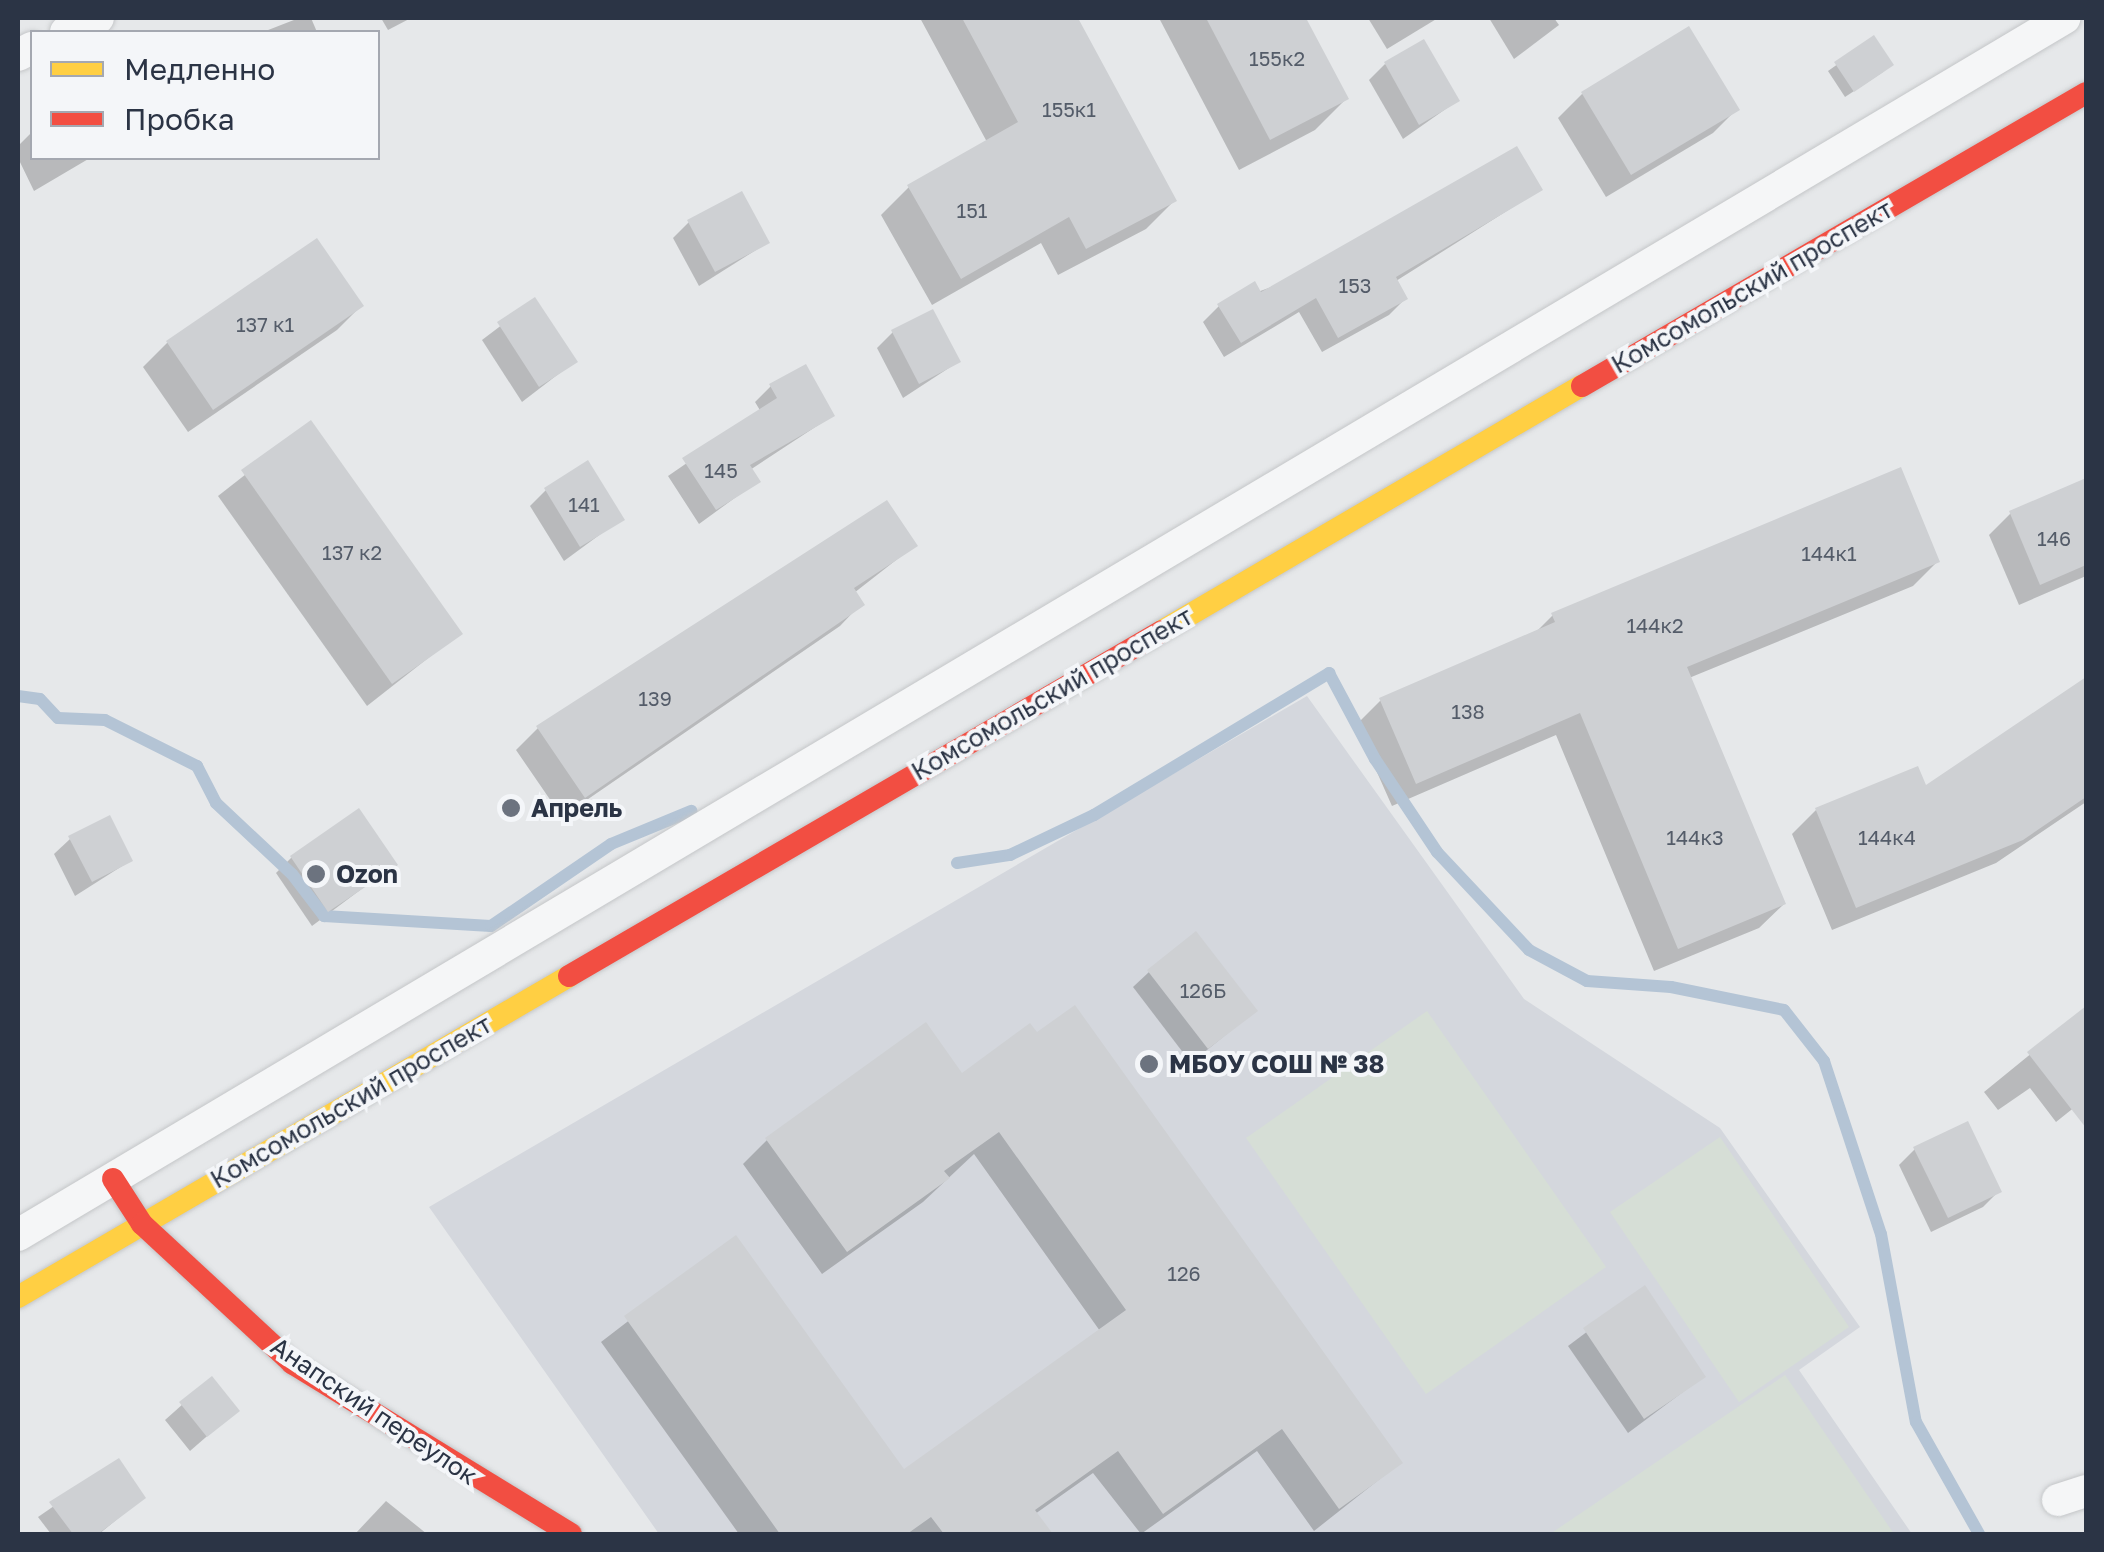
<!DOCTYPE html>
<html>
<head>
<meta charset="utf-8">
<style>
  body { margin:0 }
  #map { position:relative; width:2104px; height:1552px; overflow:hidden; background:#e6e8ea; font-family:"Golos Text",sans-serif }
  div>[style] { position:absolute }
  .built>* { inset:0; background:#d4d7dd }
  .green>* { inset:0; background:#d6ded6 }
  .shadow>* { inset:0; background:#0003 }
  .stream>* { height:12px; margin:-6px; padding:0 6px; transform-origin:6px; border-radius:6px; background:#b4c4d5 }
  .building>* { inset:0; background:#ced0d3 }
  .roads { filter:drop-shadow(0 0 2px #c4c6c8) drop-shadow(0 0 2px #c4c6c8) }
  .street>* { height:32px; margin:-16px; padding:0 16px; transform-origin:16px; border-radius:16px; background:#f5f6f7 }
  .slow>* { height:22px; margin:-11px; padding:0 11px; transform-origin:11px; border-radius:11px; background:#ffcf43 }
  .jam>* { height:22px; margin:-11px; padding:0 11px; transform-origin:11px; border-radius:11px; background:#f24e42 }
  .dots>* { width:28px; height:28px; translate:-50% -50%; box-sizing:border-box; border:5px solid #f4f6f9; border-radius:50% }
  span { translate:-50% -50%; white-space:nowrap; text-align:center; line-height:1.15; -webkit-text-stroke:8px #f4f6f9; paint-order:stroke }
  .number-label { font-size:20px; color:#545c69 }
  .number-label span { -webkit-text-stroke-width:0 }
  .street-label { font-size:25px; color:#2b3445 }
  .poi-label { font-size:25px; color:#2b3445; font-weight:700 }
  .left { translate:0 -50%; text-align:left }
  .frame { position:absolute; inset:0; border:20px solid #2b3445; pointer-events:none }
  .legend { position:absolute; left:30px; top:30px; width:350px; height:130px; box-sizing:border-box; background:#f4f6f9; border:2px solid #a4a8b1; margin:0; padding:12px 18px; list-style:none; font-size:30px; color:#2b3445 }
  .legend li { display:flex; align-items:center; gap:20px; height:50px }
  .legend b { width:50px; border:2px solid #a4a8b1 }
</style>
</head>
<body>
<div id="map">
  <div class="built">
    <i style="clip-path:polygon(1307px 696px,1524px 999px,1720px 1128px,1860px 1327px,1799px 1370px,1912px 1534px,659px 1534px,429px 1207px)"></i>
  </div>
  <div class="green">
    <i style="clip-path:polygon(1427px 1011px,1606px 1267px,1426px 1394px,1246px 1138px)"></i>
    <i style="clip-path:polygon(1720px 1137px,1849px 1327px,1739px 1402px,1610px 1212px)"></i>
    <i style="clip-path:polygon(1785px 1375px,1894px 1534px,1550px 1534px)"></i>
  </div>
  <div class="shadow">
    <i style="clip-path:polygon(299px 18px,311px 18px,317px 32px,263px 32px)"></i>
    <i style="clip-path:polygon(381px 18px,411px 18px,388px 30px)"></i>
    <i style="clip-path:polygon(920px 18px,1075px 18px,1174px 201px,1146px 229px,1058px 275px,1041px 243px,932px 305px,881px 215px,909px 187px,987px 142px)"></i>
    <i style="clip-path:polygon(1159px 18px,1303px 18px,1346px 99px,1315px 130px,1239px 170px)"></i>
    <i style="clip-path:polygon(1368px 18px,1438px 18px,1387px 49px)"></i>
    <i style="clip-path:polygon(1489px 18px,1554px 18px,1559px 25px,1514px 59px)"></i>
    <i style="clip-path:polygon(1873px 39px,1883px 72px,1845px 97px,1828px 71px)"></i>
    <i style="clip-path:polygon(1385px 64px,1457px 101px,1403px 139px,1369px 80px)"></i>
    <i style="clip-path:polygon(1582px 94px,1737px 109px,1713px 133px,1606px 197px,1558px 118px)"></i>
    <i style="clip-path:polygon(32px 132px,32px 158px,90px 158px,34px 191px,18px 158px,18px 146px)"></i>
    <i style="clip-path:polygon(1540px 190px,1396px 281px,1405px 299px,1389px 315px,1322px 352px,1299px 312px,1224px 357px,1203px 322px,1219px 306px)"></i>
    <i style="clip-path:polygon(689px 222px,767px 243px,699px 286px,673px 238px)"></i>
    <i style="clip-path:polygon(316px 242px,361px 306px,337px 330px,188px 432px,143px 367px,167px 343px)"></i>
    <i style="clip-path:polygon(535px 300px,574px 362px,522px 402px,482px 340px)"></i>
    <i style="clip-path:polygon(893px 332px,958px 362px,903px 398px,877px 348px)"></i>
    <i style="clip-path:polygon(771px 386px,832px 416px,750px 470px,758px 481px,699px 524px,668px 476px,761px 412px,755px 402px)"></i>
    <i style="clip-path:polygon(310px 424px,460px 633px,367px 706px,218px 496px)"></i>
    <i style="clip-path:polygon(2086px 481px,2086px 576px,2019px 605px,1989px 535px,2011px 513px)"></i>
    <i style="clip-path:polygon(546px 490px,621px 519px,564px 561px,530px 506px)"></i>
    <i style="clip-path:polygon(914px 546px,854px 593px,861px 604px,840px 626px,562px 817px,516px 750px,538px 728px)"></i>
    <i style="clip-path:polygon(1937px 562px,1913px 586px,1689px 678px,1784px 904px,1759px 928px,1654px 971px,1556px 735px,1392px 806px,1356px 725px,1380px 701px,1533px 635px,1553px 615px)"></i>
    <i style="clip-path:polygon(2078px 686px,2086px 698px,2086px 802px,1996px 863px,1832px 930px,1792px 834px,1816px 810px,1925px 789px)"></i>
    <i style="clip-path:polygon(70px 839px,130px 861px,75px 896px,54px 854px)"></i>
    <i style="clip-path:polygon(292px 857px,395px 864px,312px 926px,276px 873px)"></i>
    <i style="clip-path:polygon(1149px 972px,1255px 1011px,1191px 1063px,1133px 987px)"></i>
    <i style="clip-path:polygon(2086px 1009px,2086px 1098px,2056px 1122px,2030px 1088px,1998px 1110px,1984px 1092px)"></i>
    <i style="clip-path:polygon(962px 1076px,1400px 1463px,1314px 1531px,1257px 1451px,1141px 1534px,1093px 1473px,1035px 1514px,1050px 1534px,739px 1534px,601px 1342px,735px 1239px,903px 1473px,1100px 1331px,974px 1154px,923px 1202px,822px 1274px,743px 1164px,767px 1140px)"></i>
    <i style="clip-path:polygon(1915px 1149px,1999px 1191px,1983px 1207px,1931px 1232px,1899px 1165px)"></i>
    <i style="clip-path:polygon(1644px 1289px,1703px 1377px,1628px 1433px,1568px 1346px)"></i>
    <i style="clip-path:polygon(211px 1379px,236px 1411px,190px 1451px,165px 1420px)"></i>
    <i style="clip-path:polygon(118px 1462px,143px 1498px,99px 1534px,51px 1534px,38px 1517px)"></i>
    <i style="clip-path:polygon(386px 1501px,427px 1534px,355px 1534px)"></i>
  </div>
  <div class="stream">
    <i style="left:18px;top:696px;width:22px;rotate:8deg"></i>
    <i style="left:40px;top:699px;width:26px;rotate:47deg"></i>
    <i style="left:58px;top:718px;width:47px;rotate:2.4deg"></i>
    <i style="left:105px;top:720px;width:103px;rotate:26.6deg"></i>
    <i style="left:197px;top:766px;width:42px;rotate:62.8deg"></i>
    <i style="left:216px;top:803px;width:104px;rotate:43.1deg"></i>
    <i style="left:292px;top:874px;width:53px;rotate:52.7deg"></i>
    <i style="left:324px;top:916px;width:167px;rotate:3.4deg"></i>
    <i style="left:491px;top:926px;width:145px;rotate:-34.3deg"></i>
    <i style="left:611px;top:844px;width:87px;rotate:-22.4deg"></i>
    <i style="left:957px;top:863px;width:54px;rotate:-8.6deg"></i>
    <i style="left:1010px;top:855px;width:93px;rotate:-25.5deg"></i>
    <i style="left:1094px;top:815px;width:275px;rotate:-31.1deg"></i>
    <i style="left:1329px;top:673px;width:98px;rotate:61.9deg"></i>
    <i style="left:1375px;top:759px;width:112px;rotate:56.3deg"></i>
    <i style="left:1437px;top:852px;width:134px;rotate:46.8deg"></i>
    <i style="left:1529px;top:950px;width:66px;rotate:28.1deg"></i>
    <i style="left:1587px;top:981px;width:84px;rotate:4.1deg"></i>
    <i style="left:1671px;top:987px;width:115px;rotate:11.5deg"></i>
    <i style="left:1784px;top:1010px;width:65px;rotate:51.9deg"></i>
    <i style="left:1824px;top:1061px;width:182px;rotate:71.8deg"></i>
    <i style="left:1881px;top:1234px;width:191px;rotate:79.5deg"></i>
    <i style="left:1916px;top:1422px;width:129px;rotate:60.6deg"></i>
  </div>
  <div class="building">
    <i style="clip-path:polygon(962px 18px,1078px 18px,1177px 201px,1086px 249px,1069px 217px,961px 279px,907px 185px,1018px 122px)"></i>
    <i style="clip-path:polygon(1206px 18px,1306px 18px,1349px 99px,1270px 140px)"></i>
    <i style="clip-path:polygon(1689px 26px,1740px 110px,1631px 175px,1581px 92px)"></i>
    <i style="clip-path:polygon(1874px 35px,1894px 65px,1854px 92px,1834px 62px)"></i>
    <i style="clip-path:polygon(1424px 39px,1460px 101px,1419px 125px,1384px 62px)"></i>
    <i style="clip-path:polygon(1517px 146px,1543px 190px,1396px 277px,1408px 299px,1338px 338px,1316px 298px,1241px 343px,1217px 304px,1255px 281px,1261px 292px)"></i>
    <i style="clip-path:polygon(742px 191px,770px 243px,715px 272px,687px 220px)"></i>
    <i style="clip-path:polygon(317px 238px,364px 306px,213px 410px,166px 341px)"></i>
    <i style="clip-path:polygon(535px 297px,578px 362px,539px 387px,497px 322px)"></i>
    <i style="clip-path:polygon(933px 309px,961px 362px,919px 384px,891px 330px)"></i>
    <i style="clip-path:polygon(806px 364px,835px 416px,750px 465px,761px 482px,716px 510px,682px 458px,777px 398px,769px 384px)"></i>
    <i style="clip-path:polygon(311px 420px,463px 634px,392px 684px,241px 470px)"></i>
    <i style="clip-path:polygon(588px 460px,625px 520px,580px 547px,544px 488px)"></i>
    <i style="clip-path:polygon(1901px 467px,1940px 562px,1687px 667px,1786px 904px,1678px 949px,1580px 713px,1416px 784px,1379px 698px,1555px 622px,1551px 613px)"></i>
    <i style="clip-path:polygon(2086px 478px,2086px 565px,2040px 585px,2009px 511px)"></i>
    <i style="clip-path:polygon(887px 500px,918px 546px,854px 588px,865px 605px,585px 798px,536px 726px)"></i>
    <i style="clip-path:polygon(2086px 677px,2086px 797px,2023px 840px,1856px 908px,1815px 808px,1918px 766px,1926px 785px)"></i>
    <i style="clip-path:polygon(359px 808px,398px 865px,328px 912px,290px 856px)"></i>
    <i style="clip-path:polygon(110px 815px,133px 861px,92px 882px,68px 836px)"></i>
    <i style="clip-path:polygon(1196px 931px,1258px 1011px,1208px 1049px,1147px 970px)"></i>
    <i style="clip-path:polygon(1075px 1005px,1403px 1463px,1339px 1509px,1282px 1429px,1163px 1514px,1118px 1451px,1035px 1510px,1053px 1534px,944px 1534px,931px 1517px,907px 1534px,780px 1534px,624px 1316px,736px 1235px,904px 1469px,1126px 1310px,999px 1132px,944px 1171px,950px 1178px,847px 1252px,765px 1138px,926px 1022px,962px 1073px,1030px 1023px,1037px 1032px)"></i>
    <i style="clip-path:polygon(2086px 1006px,2086px 1128px,2027px 1052px)"></i>
    <i style="clip-path:polygon(1968px 1121px,2002px 1192px,1948px 1218px,1913px 1147px)"></i>
    <i style="clip-path:polygon(1645px 1285px,1706px 1377px,1644px 1419px,1583px 1328px)"></i>
    <i style="clip-path:polygon(212px 1376px,240px 1411px,207px 1437px,179px 1402px)"></i>
    <i style="clip-path:polygon(119px 1458px,146px 1498px,98px 1534px,73px 1534px,49px 1502px)"></i>
  </div>
  <div class="roads">
    <div class="street">
      <i style="left:66px;top:32px;width:35px;rotate:-24deg"></i>
      <i style="left:18px;top:55px;width:16px;rotate:-27deg"></i>
      <i style="left:18px;top:1235px;width:2381px;rotate:-30.74deg"></i>
      <i style="left:2058px;top:1500px;width:29px;rotate:-18deg"></i>
    </div>
    <div class="slow">
      <i style="left:1162px;top:631px;width:486px;rotate:-30.3deg"></i>
      <i style="left:18px;top:1297px;width:638px;rotate:-30.22deg"></i>
    </div>
    <div class="jam">
      <i style="left:1582px;top:386px;width:583px;rotate:-30.17deg"></i>
      <i style="left:569px;top:976px;width:686px;rotate:-30.19deg"></i>
      <i style="left:113px;top:1179px;width:54px;rotate:57.2deg"></i>
      <i style="left:142px;top:1224px;width:205px;rotate:42.8deg"></i>
      <i style="left:292px;top:1363px;width:327px;rotate:31.5deg"></i>
    </div>
  </div>
  <div class="dots">
    <i style="left:511px;top:808px;background:#6c737f"></i>
    <i style="left:316px;top:874px;background:#6c737f"></i>
    <i style="left:1149px;top:1064px;background:#6c737f"></i>
  </div>
  <div class="number-label">
    <span style="left:1277px;top:58px">155к2</span>
    <span style="left:1069px;top:109px">155к1</span>
    <span style="left:972px;top:210px">151</span>
    <span style="left:1355px;top:285px">153</span>
    <span style="left:265px;top:324px">137 к1</span>
    <span style="left:721px;top:470px">145</span>
    <span style="left:584px;top:504px">141</span>
    <span style="left:2054px;top:538px">146</span>
    <span style="left:352px;top:552px">137 к2</span>
    <span style="left:1829px;top:553px">144к1</span>
    <span style="left:1655px;top:625px">144к2</span>
    <span style="left:655px;top:698px">139</span>
    <span style="left:1468px;top:711px">138</span>
    <span style="left:1695px;top:837px">144к3</span>
    <span style="left:1887px;top:837px">144к4</span>
    <span style="left:1203px;top:990px">126Б</span>
    <span style="left:1184px;top:1273px">126</span>
  </div>
  <div class="street-label">
    <span style="left:1752px;top:287px;rotate:-30deg">Комсомольский проспект</span>
    <span style="left:1052px;top:694px;rotate:-30deg">Комсомольский проспект</span>
    <span style="left:351px;top:1102px;rotate:-30deg">Комсомольский проспект</span>
    <span style="left:374px;top:1411px;rotate:34deg">Анапский переулок</span>
  </div>
  <div class="poi-label">
    <span class="left" style="left:531px;top:808px">Апрель</span>
    <span class="left" style="left:336px;top:874px">Ozon</span>
    <span class="left" style="left:1169px;top:1064px">МБОУ СОШ № 38</span>
  </div>
  <div class="frame"></div>
  <ul class="legend">
  <li><b style="height:12px;background:#ffcf43"></b>Медленно</li>
  <li><b style="height:12px;background:#f24e42"></b>Пробка</li>
  </ul>
</div>
</body>
</html>
